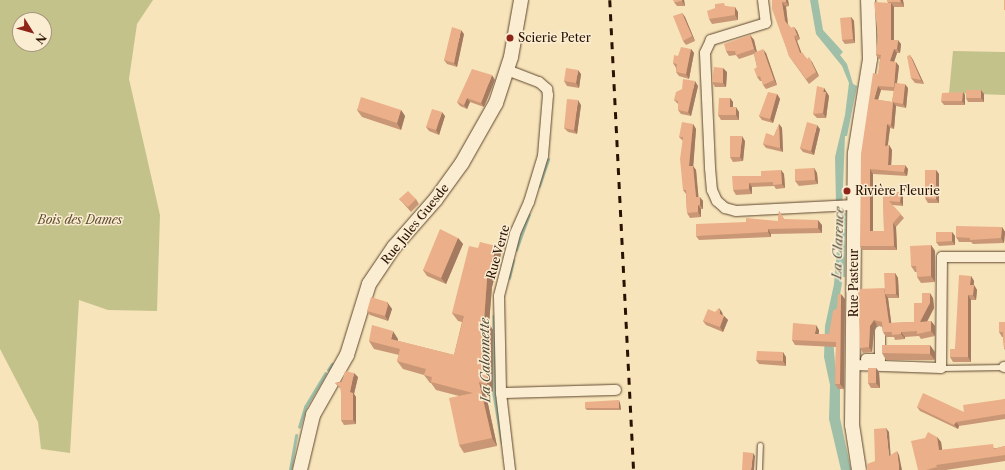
<!DOCTYPE html>
<html>
<head>
<meta charset="utf-8">
<style>
  body { margin:0 }
  #map { position:relative; width:1005px; height:470px; overflow:hidden; background:#f8e4ba; font-family:"Libre Caslon Text",serif }
  div>[style] { position:absolute }
  .green>* { inset:0; background:#c4c28b }
  .water>* { inset:0; background:#9fbfa9 }
  .stream>* { height:2.5px; margin:-1.25px; padding:0 1.25px; transform-origin:1.25px; border-radius:1.25px; background:#9fbfa9 }
  .roads { filter:drop-shadow(0 0 1px #5e462e) drop-shadow(0 0 1px #5e462e) }
  .lane>* { height:5px; margin:-2.5px; padding:0 2.5px; transform-origin:2.5px; border-radius:2.5px; background:#faedd2 }
  .street>* { height:10px; margin:-5px; padding:0 5px; transform-origin:5px; border-radius:5px; background:#faedd2 }
  .secondary>* { height:14px; margin:-7px; padding:0 7px; transform-origin:7px; border-radius:7px; background:#faedd2 }
  .rail>* { height:2.5px; margin-top:-1.25px; transform-origin:0; background:repeating-linear-gradient(90deg,#2a1100 0 7px,transparent 0 14px) }
  .wall>* { inset:0; background:#ca9776 }
  .shaded-wall>* { inset:0; background:#a47b60 }
  .building>* { inset:0; background:#ebb089 }
  .dots>* { width:11px; height:11px; translate:-50% -50%; box-sizing:border-box; border:2px solid #faedd2; border-radius:50% }
  span { translate:-50% -50%; white-space:nowrap; text-align:center; line-height:1.15; -webkit-text-stroke:3px #faedd2; paint-order:stroke }
  .poi-label { font-size:12px; color:#2a1100 }
  .left { translate:0 -50%; text-align:left }
  .park-label { font-size:12px; color:#604f31; font-style:italic }
  .street-label { font-size:12px; color:#2a1100 }
  .water-label { font-size:13px; color:#534e3b; font-style:italic }
  .north { position:absolute; left:12px; top:12px; width:40px; height:40px; box-sizing:border-box; background:#faedd2; border:1px solid #a7957e; border-radius:50%; rotate:127deg; font-size:11px; font-weight:700; line-height:16px; text-align:center; color:#2a1100 }
  .north::after { content:''; display:block; margin:auto; width:14px; height:18px; background:#8f2418; clip-path:polygon(50% 0,100% 100%,50% 72%,0 100%) }
</style>
</head>
<body>
<div id="map">
  <div class="green">
    <i style="clip-path:polygon(evenodd,0 0,153px 0,137px 24px,129px 79px,160px 215px,157px 311px,108px 310px,79px 300px,70px 453px,41px 449px,38px 422px,0 349px,0 0,20px 20px,44px 20px,44px 44px,20px 44px,20px 20px)"></i>
    <i style="clip-path:polygon(953px 51px,1005px 52px,1005px 95px,949px 93px)"></i>
  </div>
  <div class="water">
    <i style="clip-path:polygon(810px 0,818px 0,823px 30px,843px 52px,840px 55px,847px 64px,853px 84px,857px 86px,847px 136px,845px 136px,842px 212px,846px 213px,845px 277px,843px 277px,833px 337px,836px 376px,840px 389px,840px 418px,851px 470px,841px 470px,829px 419px,830px 385px,824px 357px,825px 326px,834px 284px,837px 250px,835px 157px,845px 115px,849px 83px,842px 66px,816px 34px)"></i>
  </div>
  <div class="stream">
    <i style="left:539px;top:186px;width:28px;rotate:-71deg"></i>
    <i style="left:516px;top:250px;width:37px;rotate:-70deg"></i>
    <i style="left:509px;top:278px;width:18px;rotate:-77deg"></i>
    <i style="left:494px;top:316px;width:78px;rotate:90deg"></i>
    <i style="left:494px;top:394px;width:49px;rotate:80.5deg"></i>
    <i style="left:328px;top:370px;width:7px;rotate:-56deg"></i>
    <i style="left:299px;top:427px;width:21px;rotate:-73deg"></i>
    <i style="left:305px;top:407px;width:39px;rotate:-59deg"></i>
    <i style="left:290px;top:470px;width:35px;rotate:-80deg"></i>
  </div>
  <div class="roads">
    <div class="lane">
      <i style="left:941px;top:368px;width:63px;rotate:-0.9deg"></i>
      <i style="left:759px;top:470px;width:25px;rotate:-88deg"></i>
    </div>
    <div class="street">
      <i style="left:763px;top:0;width:23px;rotate:83deg"></i>
      <i style="left:766px;top:23px;width:58px;rotate:162.8deg"></i>
      <i style="left:711px;top:40px;width:14px;rotate:115deg"></i>
      <i style="left:705px;top:53px;width:115px;rotate:87.5deg"></i>
      <i style="left:710px;top:168px;width:22px;rotate:85deg"></i>
      <i style="left:712px;top:190px;width:12px;rotate:66deg"></i>
      <i style="left:717px;top:201px;width:11px;rotate:41deg"></i>
      <i style="left:725px;top:208px;width:11px;rotate:15deg"></i>
      <i style="left:736px;top:211px;width:118px;rotate:-2.9deg"></i>
      <i style="left:507px;top:70px;width:34px;rotate:21deg"></i>
      <i style="left:539px;top:82px;width:11px;rotate:41deg"></i>
      <i style="left:547px;top:89px;width:6px;rotate:81deg"></i>
      <i style="left:548px;top:95px;width:61px;rotate:94.7deg"></i>
      <i style="left:543px;top:156px;width:48px;rotate:106.9deg"></i>
      <i style="left:529px;top:202px;width:35px;rotate:114deg"></i>
      <i style="left:515px;top:234px;width:64px;rotate:104.5deg"></i>
      <i style="left:499px;top:296px;width:97px;rotate:88.8deg"></i>
      <i style="left:501px;top:393px;width:78px;rotate:83.3deg"></i>
      <i style="left:866px;top:359px;width:14px"></i>
      <i style="left:880px;top:359px;width:28px;rotate:-90deg"></i>
      <i style="left:854px;top:365px;width:87px;rotate:2deg"></i>
      <i style="left:941px;top:368px;width:111px;rotate:-89.5deg"></i>
      <i style="left:942px;top:257px;width:63px"></i>
      <i style="left:1004px;top:367px;width:1px"></i>
      <i style="left:501px;top:393px;width:115px;rotate:-1.5deg"></i>
    </div>
    <div class="secondary">
      <i style="left:300px;top:470px;width:57px;rotate:-76.7deg"></i>
      <i style="left:313px;top:415px;width:69px;rotate:-60.5deg"></i>
      <i style="left:347px;top:355px;width:74px;rotate:-72.8deg"></i>
      <i style="left:369px;top:284px;width:45px;rotate:-56deg"></i>
      <i style="left:394px;top:247px;width:64px;rotate:-48.8deg"></i>
      <i style="left:436px;top:199px;width:44px;rotate:-54.2deg"></i>
      <i style="left:462px;top:163px;width:69px;rotate:-60.5deg"></i>
      <i style="left:496px;top:103px;width:48px;rotate:-71.9deg"></i>
      <i style="left:511px;top:57px;width:58px;rotate:-80deg"></i>
      <i style="left:859px;top:470px;width:46px;rotate:-98.8deg"></i>
      <i style="left:852px;top:425px;width:272px;rotate:-89.4deg"></i>
      <i style="left:855px;top:153px;width:95px;rotate:-80.9deg"></i>
      <i style="left:870px;top:59px;width:59px;rotate:-91.9deg"></i>
    </div>
  </div>
  <div class="rail">
    <i style="left:610px;top:0;width:471px;rotate:87.1deg"></i>
  </div>
  <div class="wall">
    <i style="clip-path:polygon(684px 0,685px 6px,677px 6px,674px 2px)"></i>
    <i style="clip-path:polygon(772px 0,788px 0,789px 6px,786px 7px,788px 24px,791px 28px,794px 27px,797px 31px,800px 39px,797px 41px,801px 52px,807px 59px,812px 62px,819px 76px,809px 84px,789px 56px)"></i>
    <i style="clip-path:polygon(evenodd,887px 0,903px 0,904px 7px,894px 7px,894px 40px,901px 44px,900px 53px,897px 53px,894px 62px,899px 66px,897px 83px,908px 88px,906px 108px,896px 106px,894px 129px,890px 128px,888px 145px,889px 145px,892px 150px,891px 165px,908px 169px,907px 176px,873px 174px,873px 231px,884px 231px,883px 189px,901px 193px,903px 197px,903px 206px,892px 205px,904px 218px,896px 227px,897px 250px,862px 250px,860px 246px,880px 59px,878px 59px,876px 54px,888px 2px,887px 0,881px 90px,894px 91px,892px 102px,878px 100px,881px 90px)"></i>
    <i style="clip-path:polygon(726px 6px,738px 12px,738px 20px,712px 24px,709px 19px)"></i>
    <i style="clip-path:polygon(682px 13px,685px 17px,695px 41px,686px 45px,683px 41px)"></i>
    <i style="clip-path:polygon(851px 17px,854px 21px,855px 43px,845px 44px,842px 40px)"></i>
    <i style="clip-path:polygon(464px 34px,457px 67px,447px 64px,444px 60px)"></i>
    <i style="clip-path:polygon(750px 35px,754px 40px,757px 52px,766px 53px,777px 85px,766px 89px,763px 85px,762px 81px,760px 81px,757px 77px,757px 67px,754px 54px,739px 59px,736px 55px,729px 56px,726px 51px)"></i>
    <i style="clip-path:polygon(691px 49px,694px 53px,689px 79px,679px 76px,676px 72px,676px 68px,673px 63px,678px 56px)"></i>
    <i style="clip-path:polygon(910px 55px,913px 60px,924px 84px,915px 83px,911px 78px)"></i>
    <i style="clip-path:polygon(727px 72px,726px 87px,715px 87px,712px 82px)"></i>
    <i style="clip-path:polygon(581px 74px,579px 88px,567px 86px,564px 81px)"></i>
    <i style="clip-path:polygon(495px 80px,484px 107px,470px 102px,467px 109px,460px 106px,457px 102px)"></i>
    <i style="clip-path:polygon(698px 86px,691px 116px,681px 114px,678px 110px,678px 104px,674px 100px)"></i>
    <i style="clip-path:polygon(824px 88px,829px 96px,826px 118px,817px 118px,813px 114px)"></i>
    <i style="clip-path:polygon(963px 92px,965px 95px,965px 105px,944px 105px,941px 101px)"></i>
    <i style="clip-path:polygon(777px 94px,780px 99px,773px 123px,762px 120px,759px 116px)"></i>
    <i style="clip-path:polygon(984px 94px,984px 102px,968px 102px,966px 98px)"></i>
    <i style="clip-path:polygon(730px 98px,733px 102px,733px 107px,739px 112px,739px 120px,721px 120px,718px 115px)"></i>
    <i style="clip-path:polygon(581px 105px,577px 134px,568px 132px,564px 128px)"></i>
    <i style="clip-path:polygon(357px 110px,401px 110px,405px 116px,401px 130px,362px 117px)"></i>
    <i style="clip-path:polygon(445px 116px,439px 135px,429px 131px,426px 127px)"></i>
    <i style="clip-path:polygon(693px 124px,696px 129px,693px 166px,696px 170px,698px 197px,703px 201px,703px 209px,701px 209px,701px 217px,690px 218px,687px 213px,686px 194px,683px 190px,683px 141px,679px 137px)"></i>
    <i style="clip-path:polygon(779px 124px,782px 128px,783px 152px,766px 148px,763px 144px,774px 136px)"></i>
    <i style="clip-path:polygon(820px 129px,814px 155px,803px 152px,800px 148px)"></i>
    <i style="clip-path:polygon(745px 141px,743px 161px,733px 162px,730px 157px)"></i>
    <i style="clip-path:polygon(814px 168px,817px 173px,818px 184px,799px 186px,795px 181px)"></i>
    <i style="clip-path:polygon(781px 170px,784px 174px,785px 188px,776px 189px,774px 186px,752px 187px,752px 194px,736px 195px,733px 190px,761px 176px)"></i>
    <i style="clip-path:polygon(936px 170px,939px 174px,939px 203px,928px 203px,925px 198px)"></i>
    <i style="clip-path:polygon(399px 199px,416px 199px,419px 204px,411px 212px,403px 203px)"></i>
    <i style="clip-path:polygon(779px 211px,784px 219px,822px 225px,822px 233px,771px 234px,771px 237px,699px 240px,696px 236px,778px 221px)"></i>
    <i style="clip-path:polygon(1002px 227px,1005px 232px,1004px 243px,973px 244px,971px 242px,959px 242px,956px 237px)"></i>
    <i style="clip-path:polygon(952px 232px,955px 236px,955px 245px,939px 246px,936px 242px)"></i>
    <i style="clip-path:polygon(458px 238px,463px 244px,446px 284px,427px 276px,423px 270px)"></i>
    <i style="clip-path:polygon(931px 245px,935px 251px,935px 282px,921px 283px,917px 277px,917px 272px,915px 272px,911px 266px)"></i>
    <i style="clip-path:polygon(501px 254px,492px 287px,489px 324px,493px 330px,493px 392px,485px 390px,497px 446px,464px 453px,459px 445px,459px 396px,436px 390px,431px 383px,430px 383px,424px 375px,403px 369px,397px 361px,399px 355px,374px 349px,369px 341px,398px 339px,398px 341px,454px 355px,462px 322px,458px 321px,452px 313px)"></i>
    <i style="clip-path:polygon(895px 273px,898px 278px,899px 298px,888px 298px,891px 323px,914px 322px,922px 303px,933px 298px,934px 308px,927px 322px,931px 321px,935px 326px,935px 336px,921px 339px,919px 336px,905px 337px,905px 339px,895px 340px,894px 337px,886px 337px,883px 332px,882px 327px,877px 325px,874px 331px,872px 352px,863px 353px,860px 348px,885px 290px)"></i>
    <i style="clip-path:polygon(971px 276px,974px 281px,974px 285px,977px 290px,976px 300px,971px 300px,971px 362px,953px 362px,950px 357px,955px 349px)"></i>
    <i style="clip-path:polygon(845px 299px,844px 389px,838px 389px,835px 384px,836px 347px,795px 345px,792px 340px,819px 330px,819px 334px,829px 334px,837px 308px)"></i>
    <i style="clip-path:polygon(387px 302px,392px 309px,388px 321px,370px 315px,367px 311px)"></i>
    <i style="clip-path:polygon(715px 312px,722px 312px,723px 315px,728px 320px,723px 332px,706px 325px,703px 321px)"></i>
    <i style="clip-path:polygon(1005px 322px,1005px 350px,1004px 348px,1003px 337px,1002px 337px,999px 332px)"></i>
    <i style="clip-path:polygon(935px 352px,935px 360px,886px 360px,882px 353px)"></i>
    <i style="clip-path:polygon(786px 357px,786px 366px,759px 364px,756px 360px)"></i>
    <i style="clip-path:polygon(876px 368px,879px 372px,880px 388px,871px 388px,868px 383px)"></i>
    <i style="clip-path:polygon(358px 377px,354px 394px,356px 397px,356px 424px,344px 425px,341px 420px,341px 389px,335px 383px)"></i>
    <i style="clip-path:polygon(1005px 399px,1005px 419px,959px 426px,958px 429px,920px 411px,917px 407px,964px 412px)"></i>
    <i style="clip-path:polygon(620px 403px,621px 410px,587px 410px,585px 408px)"></i>
    <i style="clip-path:polygon(937px 437px,941px 442px,942px 450px,997px 448px,1005px 446px,1005px 461px,946px 470px,918px 470px)"></i>
  </div>
  <div class="shaded-wall">
    <i style="clip-path:polygon(682px 0,684px 0,685px 6px,682px 1px)"></i>
    <i style="clip-path:polygon(786px 0,788px 0,789px 6px,786px 2px)"></i>
    <i style="clip-path:polygon(900px 0,903px 0,904px 7px,901px 2px)"></i>
    <i style="clip-path:polygon(782px 2px,786px 7px,788px 25px,785px 21px)"></i>
    <i style="clip-path:polygon(891px 3px,894px 7px,894px 44px,891px 40px)"></i>
    <i style="clip-path:polygon(735px 7px,738px 12px,738px 20px,735px 15px)"></i>
    <i style="clip-path:polygon(682px 13px,685px 17px,695px 41px,692px 36px)"></i>
    <i style="clip-path:polygon(851px 17px,854px 21px,855px 43px,853px 39px)"></i>
    <i style="clip-path:polygon(794px 27px,797px 31px,800px 39px,797px 35px)"></i>
    <i style="clip-path:polygon(461px 30px,464px 34px,457px 67px,454px 63px)"></i>
    <i style="clip-path:polygon(750px 35px,754px 40px,757px 53px,754px 49px)"></i>
    <i style="clip-path:polygon(794px 36px,797px 41px,803px 57px,800px 53px)"></i>
    <i style="clip-path:polygon(898px 40px,901px 44px,900px 53px,897px 49px)"></i>
    <i style="clip-path:polygon(691px 49px,694px 53px,689px 79px,686px 74px)"></i>
    <i style="clip-path:polygon(763px 49px,766px 53px,777px 85px,774px 80px)"></i>
    <i style="clip-path:polygon(894px 49px,897px 53px,893px 65px,890px 61px)"></i>
    <i style="clip-path:polygon(910px 55px,913px 60px,924px 84px,921px 80px)"></i>
    <i style="clip-path:polygon(809px 57px,812px 62px,819px 76px,816px 72px)"></i>
    <i style="clip-path:polygon(896px 62px,899px 66px,896px 91px,894px 87px)"></i>
    <i style="clip-path:polygon(723px 68px,727px 72px,726px 87px,723px 83px)"></i>
    <i style="clip-path:polygon(578px 70px,581px 74px,579px 88px,576px 83px)"></i>
    <i style="clip-path:polygon(492px 75px,495px 80px,484px 107px,481px 103px)"></i>
    <i style="clip-path:polygon(695px 81px,698px 86px,691px 116px,688px 112px)"></i>
    <i style="clip-path:polygon(905px 84px,908px 88px,906px 108px,903px 104px)"></i>
    <i style="clip-path:polygon(878px 86px,881px 90px,877px 103px,874px 99px)"></i>
    <i style="clip-path:polygon(824px 88px,829px 96px,826px 118px,823px 113px)"></i>
    <i style="clip-path:polygon(981px 90px,984px 94px,984px 102px,981px 98px)"></i>
    <i style="clip-path:polygon(963px 92px,965px 95px,965px 105px,962px 101px)"></i>
    <i style="clip-path:polygon(777px 94px,780px 99px,773px 123px,770px 119px)"></i>
    <i style="clip-path:polygon(467px 98px,470px 102px,467px 109px,464px 105px)"></i>
    <i style="clip-path:polygon(730px 98px,733px 102px,733px 111px,730px 107px)"></i>
    <i style="clip-path:polygon(578px 100px,581px 105px,577px 134px,574px 130px)"></i>
    <i style="clip-path:polygon(893px 102px,896px 106px,894px 129px,891px 125px)"></i>
    <i style="clip-path:polygon(736px 107px,739px 112px,739px 120px,736px 115px)"></i>
    <i style="clip-path:polygon(401px 110px,405px 116px,401px 130px,397px 123px)"></i>
    <i style="clip-path:polygon(442px 112px,445px 116px,439px 135px,436px 130px)"></i>
    <i style="clip-path:polygon(693px 124px,696px 129px,693px 170px,689px 166px)"></i>
    <i style="clip-path:polygon(779px 124px,782px 128px,783px 152px,780px 148px)"></i>
    <i style="clip-path:polygon(887px 124px,890px 128px,887px 150px,885px 146px)"></i>
    <i style="clip-path:polygon(817px 125px,820px 129px,814px 155px,811px 151px)"></i>
    <i style="clip-path:polygon(742px 136px,745px 141px,743px 161px,740px 157px)"></i>
    <i style="clip-path:polygon(889px 145px,892px 150px,891px 169px,888px 165px)"></i>
    <i style="clip-path:polygon(905px 165px,908px 169px,907px 176px,904px 172px)"></i>
    <i style="clip-path:polygon(693px 166px,696px 170px,699px 202px,696px 197px)"></i>
    <i style="clip-path:polygon(814px 168px,817px 173px,818px 184px,815px 180px)"></i>
    <i style="clip-path:polygon(870px 169px,873px 174px,873px 235px,870px 231px)"></i>
    <i style="clip-path:polygon(781px 170px,784px 174px,785px 188px,782px 184px)"></i>
    <i style="clip-path:polygon(936px 170px,939px 174px,939px 203px,936px 199px)"></i>
    <i style="clip-path:polygon(749px 183px,752px 187px,752px 194px,749px 189px)"></i>
    <i style="clip-path:polygon(901px 193px,903px 197px,903px 206px,900px 202px)"></i>
    <i style="clip-path:polygon(700px 197px,703px 201px,703px 209px,700px 205px)"></i>
    <i style="clip-path:polygon(698px 205px,701px 209px,701px 217px,698px 212px)"></i>
    <i style="clip-path:polygon(818px 220px,822px 225px,822px 233px,818px 228px)"></i>
    <i style="clip-path:polygon(893px 223px,896px 227px,897px 250px,894px 246px)"></i>
    <i style="clip-path:polygon(1002px 227px,1005px 232px,1004px 243px,1001px 238px)"></i>
    <i style="clip-path:polygon(768px 229px,771px 234px,771px 237px,768px 232px)"></i>
    <i style="clip-path:polygon(952px 232px,955px 236px,955px 245px,952px 241px)"></i>
    <i style="clip-path:polygon(458px 238px,463px 244px,446px 284px,441px 278px)"></i>
    <i style="clip-path:polygon(931px 245px,935px 251px,935px 282px,931px 276px)"></i>
    <i style="clip-path:polygon(496px 246px,501px 254px,492px 287px,489px 324px,493px 330px,493px 392px,487px 384px,484px 321px,487px 279px)"></i>
    <i style="clip-path:polygon(895px 273px,898px 278px,899px 298px,896px 294px)"></i>
    <i style="clip-path:polygon(971px 276px,974px 281px,973px 289px,970px 285px)"></i>
    <i style="clip-path:polygon(974px 285px,977px 290px,976px 300px,973px 295px)"></i>
    <i style="clip-path:polygon(884px 288px,887px 293px,885px 294px,888px 298px,892px 328px,889px 323px)"></i>
    <i style="clip-path:polygon(930px 293px,933px 298px,934px 308px,924px 327px,920px 322px)"></i>
    <i style="clip-path:polygon(841px 294px,845px 299px,844px 389px,840px 384px)"></i>
    <i style="clip-path:polygon(968px 295px,971px 300px,971px 362px,968px 357px)"></i>
    <i style="clip-path:polygon(387px 302px,392px 309px,388px 321px,385px 316px)"></i>
    <i style="clip-path:polygon(719px 308px,722px 312px,723px 318px,720px 314px)"></i>
    <i style="clip-path:polygon(724px 316px,728px 320px,723px 332px,720px 327px)"></i>
    <i style="clip-path:polygon(874px 320px,877px 325px,874px 331px,872px 352px,869px 347px,870px 326px)"></i>
    <i style="clip-path:polygon(931px 321px,935px 326px,935px 336px,931px 331px)"></i>
    <i style="clip-path:polygon(816px 325px,819px 330px,818px 339px,815px 334px)"></i>
    <i style="clip-path:polygon(393px 331px,398px 339px,396px 347px,391px 339px)"></i>
    <i style="clip-path:polygon(901px 332px,905px 337px,905px 339px,901px 334px)"></i>
    <i style="clip-path:polygon(930px 345px,935px 352px,935px 360px,930px 354px)"></i>
    <i style="clip-path:polygon(783px 352px,786px 357px,786px 366px,783px 361px)"></i>
    <i style="clip-path:polygon(876px 368px,879px 372px,880px 388px,876px 383px)"></i>
    <i style="clip-path:polygon(354px 373px,358px 377px,354px 394px,356px 397px,356px 424px,353px 420px,350px 392px)"></i>
    <i style="clip-path:polygon(479px 382px,485px 390px,497px 446px,492px 438px)"></i>
    <i style="clip-path:polygon(619px 400px,620px 403px,621px 410px,619px 408px)"></i>
    <i style="clip-path:polygon(956px 422px,959px 426px,958px 429px,954px 425px)"></i>
    <i style="clip-path:polygon(886px 428px,889px 432px,891px 460px,889px 456px)"></i>
    <i style="clip-path:polygon(937px 437px,941px 442px,943px 455px,939px 450px)"></i>
    <i style="clip-path:polygon(897px 451px,899px 455px,902px 470px,899px 470px)"></i>
    <i style="clip-path:polygon(753px 453px,755px 456px,754px 470px,751px 470px)"></i>
  </div>
  <div class="building">
    <i style="clip-path:polygon(673px 0,682px 0,682px 1px,674px 2px)"></i>
    <i style="clip-path:polygon(772px 0,786px 0,786px 2px,782px 2px,785px 21px,791px 28px,794px 27px,797px 35px,794px 36px,800px 53px,802px 52px,807px 59px,809px 57px,816px 72px,806px 79px,789px 56px,772px 9px)"></i>
    <i style="clip-path:polygon(887px 0,900px 0,901px 2px,887px 2px)"></i>
    <i style="clip-path:polygon(1004px 0,1005px 0,1005px 10px,1004px 10px)"></i>
    <i style="clip-path:polygon(874px 2px,891px 3px,891px 40px,898px 40px,897px 49px,894px 49px,890px 61px,896px 62px,894px 87px,878px 86px,874px 99px,892px 102px,895px 83px,905px 84px,903px 104px,893px 102px,891px 125px,887px 124px,885px 146px,889px 145px,888px 165px,905px 165px,904px 172px,870px 169px,870px 231px,884px 231px,883px 189px,901px 193px,900px 202px,889px 201px,901px 214px,893px 223px,894px 246px,860px 246px,861px 154px,873px 73px,878px 74px,881px 55px,876px 54px,878px 36px)"></i>
    <i style="clip-path:polygon(724px 3px,725px 6px,735px 7px,735px 15px,709px 19px,707px 11px,715px 8px,715px 4px)"></i>
    <i style="clip-path:polygon(682px 13px,692px 36px,683px 41px,673px 16px)"></i>
    <i style="clip-path:polygon(851px 17px,853px 39px,842px 40px,840px 18px)"></i>
    <i style="clip-path:polygon(452px 27px,461px 30px,454px 63px,444px 60px)"></i>
    <i style="clip-path:polygon(750px 35px,754px 49px,736px 55px,735px 51px,726px 51px,724px 44px)"></i>
    <i style="clip-path:polygon(681px 47px,691px 49px,686px 74px,676px 72px,677px 64px,673px 63px,674px 55px,678px 56px)"></i>
    <i style="clip-path:polygon(763px 49px,774px 80px,763px 85px,760px 76px,757px 77px,754px 69px,757px 67px,754px 53px)"></i>
    <i style="clip-path:polygon(910px 55px,921px 80px,911px 78px,907px 56px)"></i>
    <i style="clip-path:polygon(714px 67px,723px 68px,723px 83px,712px 82px)"></i>
    <i style="clip-path:polygon(566px 68px,578px 70px,576px 83px,564px 81px)"></i>
    <i style="clip-path:polygon(472px 69px,492px 75px,481px 103px,467px 98px,464px 105px,457px 102px)"></i>
    <i style="clip-path:polygon(683px 79px,695px 81px,688px 112px,678px 110px,678px 101px,674px 100px,676px 92px,682px 89px)"></i>
    <i style="clip-path:polygon(817px 86px,824px 88px,823px 92px,826px 92px,823px 113px,813px 114px)"></i>
    <i style="clip-path:polygon(966px 90px,981px 90px,981px 98px,966px 98px)"></i>
    <i style="clip-path:polygon(768px 92px,777px 94px,770px 119px,759px 116px)"></i>
    <i style="clip-path:polygon(963px 92px,962px 101px,941px 101px,942px 93px)"></i>
    <i style="clip-path:polygon(361px 97px,401px 110px,397px 123px,357px 110px)"></i>
    <i style="clip-path:polygon(719px 98px,730px 98px,730px 107px,736px 107px,736px 115px,718px 115px)"></i>
    <i style="clip-path:polygon(567px 99px,578px 100px,574px 130px,564px 128px)"></i>
    <i style="clip-path:polygon(432px 109px,442px 112px,436px 130px,426px 127px)"></i>
    <i style="clip-path:polygon(682px 122px,693px 124px,689px 166px,693px 166px,696px 197px,700px 197px,700px 205px,698px 205px,698px 212px,687px 213px,686px 190px,683px 190px,680px 159px,683px 137px,679px 137px)"></i>
    <i style="clip-path:polygon(807px 122px,817px 125px,811px 151px,800px 148px)"></i>
    <i style="clip-path:polygon(779px 124px,780px 148px,763px 144px,766px 133px,774px 136px)"></i>
    <i style="clip-path:polygon(730px 136px,742px 136px,740px 157px,730px 157px)"></i>
    <i style="clip-path:polygon(814px 168px,815px 180px,795px 181px,795px 169px)"></i>
    <i style="clip-path:polygon(781px 170px,782px 184px,773px 185px,773px 182px,749px 183px,749px 189px,733px 190px,732px 176px,761px 176px,761px 171px)"></i>
    <i style="clip-path:polygon(925px 170px,936px 170px,936px 199px,925px 198px)"></i>
    <i style="clip-path:polygon(408px 191px,416px 199px,408px 207px,399px 199px)"></i>
    <i style="clip-path:polygon(779px 211px,784px 219px,818px 220px,818px 228px,768px 229px,768px 232px,696px 236px,696px 224px,746px 222px,746px 218px,778px 221px)"></i>
    <i style="clip-path:polygon(956px 226px,1002px 227px,1001px 238px,970px 240px,970px 238px,956px 237px)"></i>
    <i style="clip-path:polygon(440px 229px,458px 238px,441px 278px,423px 270px)"></i>
    <i style="clip-path:polygon(936px 232px,952px 232px,952px 241px,936px 242px)"></i>
    <i style="clip-path:polygon(480px 242px,496px 246px,487px 279px,484px 321px,488px 322px,487px 384px,479px 382px,492px 438px,459px 445px,449px 398px,473px 393px,431px 382px,432px 377px,424px 375px,426px 369px,397px 361px,400px 349px,369px 341px,372px 325px,393px 331px,391px 339px,454px 355px,464px 316px,452px 313px,469px 246px,478px 248px)"></i>
    <i style="clip-path:polygon(931px 245px,931px 276px,917px 277px,916px 266px,911px 266px,910px 246px)"></i>
    <i style="clip-path:polygon(884px 273px,895px 273px,896px 294px,885px 294px)"></i>
    <i style="clip-path:polygon(959px 275px,971px 276px,970px 285px,974px 285px,973px 295px,968px 295px,968px 357px,950px 357px,950px 349px,955px 349px)"></i>
    <i style="clip-path:polygon(884px 288px,889px 323px,914px 322px,914px 303px,922px 303px,922px 293px,930px 293px,930px 303px,920px 322px,931px 321px,931px 331px,917px 334px,917px 331px,901px 332px,901px 334px,892px 335px,892px 332px,883px 332px,882px 322px,874px 320px,870px 326px,869px 347px,860px 348px,858px 289px)"></i>
    <i style="clip-path:polygon(838px 294px,841px 294px,840px 384px,835px 384px,836px 342px,792px 340px,793px 323px,816px 325px,815px 334px,829px 334px,833px 311px,837px 308px)"></i>
    <i style="clip-path:polygon(371px 297px,387px 302px,388px 305px,385px 316px,367px 311px)"></i>
    <i style="clip-path:polygon(719px 308px,720px 314px,724px 316px,720px 327px,703px 321px,708px 309px,715px 312px)"></i>
    <i style="clip-path:polygon(999px 322px,1005px 322px,1005px 348px,1004px 348px,1003px 332px,999px 332px)"></i>
    <i style="clip-path:polygon(882px 345px,930px 345px,930px 354px,882px 353px)"></i>
    <i style="clip-path:polygon(757px 351px,783px 352px,783px 361px,756px 360px)"></i>
    <i style="clip-path:polygon(868px 368px,876px 368px,876px 383px,868px 383px)"></i>
    <i style="clip-path:polygon(345px 371px,354px 373px,350px 392px,353px 393px,353px 420px,341px 420px,341px 393px,340px 387px,335px 383px,342px 382px)"></i>
    <i style="clip-path:polygon(923px 393px,964px 412px,963px 405px,1005px 399px,1005px 414px,956px 422px,954px 425px,917px 407px)"></i>
    <i style="clip-path:polygon(619px 400px,619px 408px,585px 408px,585px 402px)"></i>
    <i style="clip-path:polygon(886px 428px,889px 456px,897px 451px,899px 466px,899px 470px,864px 470px,868px 469px,867px 464px,875px 461px,874px 429px)"></i>
    <i style="clip-path:polygon(928px 432px,937px 437px,939px 450px,993px 444px,994px 449px,1005px 446px,1005px 455px,936px 465px,937px 467px,926px 470px,918px 470px,911px 441px,925px 438px)"></i>
    <i style="clip-path:polygon(743px 452px,753px 453px,751px 470px,742px 470px)"></i>
  </div>
  <div class="dots">
    <i style="left:510px;top:38px;background:#8f2418"></i>
    <i style="left:847px;top:191px;background:#8f2418"></i>
  </div>
  <div class="poi-label">
    <span class="left" style="left:518px;top:38px">Scierie Peter</span>
    <span class="left" style="left:855px;top:191px">Rivière Fleurie</span>
  </div>
  <div class="park-label">
    <span style="left:80px;top:220px">Bois des Dames</span>
  </div>
  <div class="street-label">
    <span style="left:415px;top:224px;rotate:-51deg">Rue Jules Guesde</span>
    <span style="left:498px;top:252px;rotate:-74deg">Rue Verte</span>
    <span style="left:854px;top:283px;rotate:-90deg">Rue Pasteur</span>
  </div>
  <div class="water-label">
    <span style="left:838px;top:243px;rotate:-88deg">La Clarence</span>
    <span style="left:485px;top:360px;rotate:-91deg">La Calonnette</span>
  </div>
  <div class="north">N</div>
</div>
</body>
</html>
